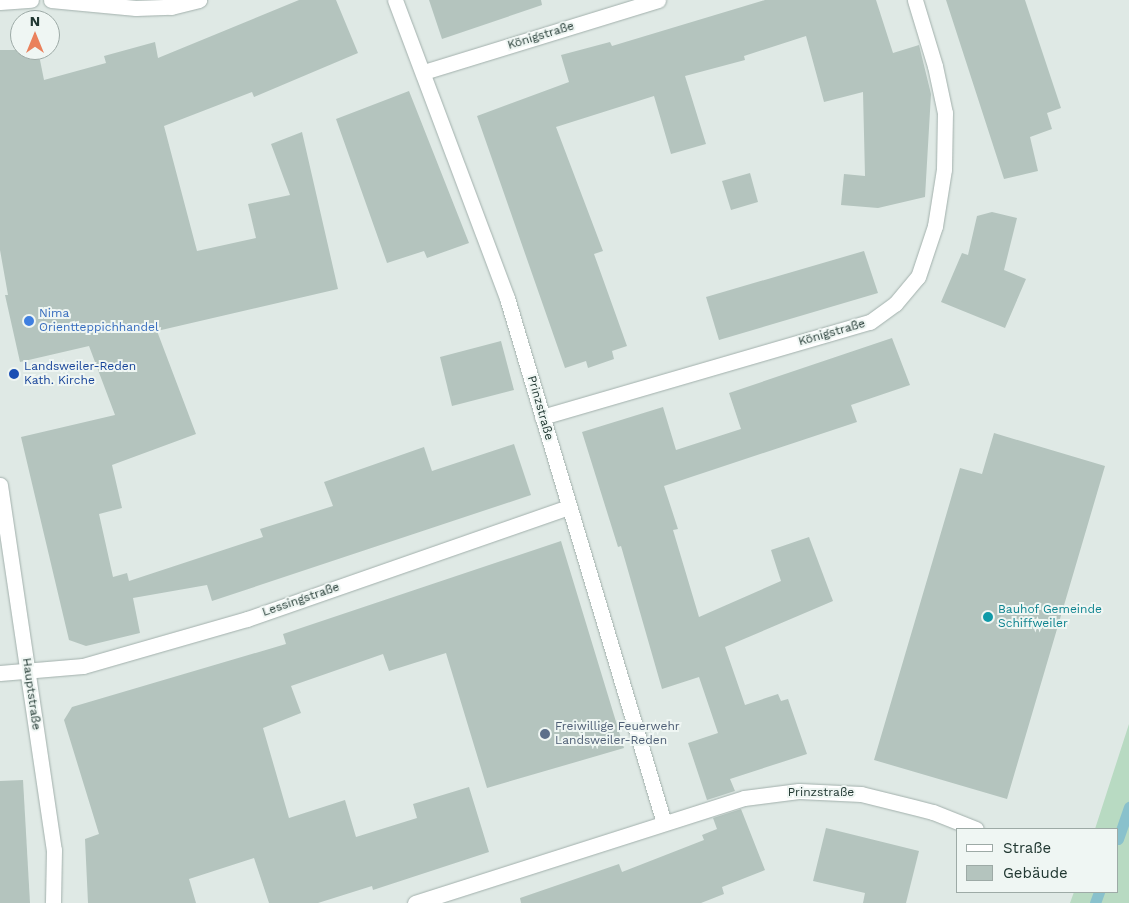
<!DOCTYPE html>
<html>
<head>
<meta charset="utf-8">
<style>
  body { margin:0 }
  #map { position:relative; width:1129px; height:903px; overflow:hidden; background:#dfe9e5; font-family:"Work Sans",sans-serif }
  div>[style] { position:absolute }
  .green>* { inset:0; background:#b8dac2 }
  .stream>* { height:11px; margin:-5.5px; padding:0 5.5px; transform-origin:5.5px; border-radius:5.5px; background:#89c1cc }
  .building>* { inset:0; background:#b4c4be }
  .roads { filter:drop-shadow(0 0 1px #a2b0ac) drop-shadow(0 0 1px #a2b0ac) }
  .minor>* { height:15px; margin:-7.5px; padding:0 7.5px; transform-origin:7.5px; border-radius:7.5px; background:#fff }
  .tertiary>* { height:15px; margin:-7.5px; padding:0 7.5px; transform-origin:7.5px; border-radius:7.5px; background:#fff }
  .dots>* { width:14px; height:14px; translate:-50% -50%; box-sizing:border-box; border:2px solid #eff6f3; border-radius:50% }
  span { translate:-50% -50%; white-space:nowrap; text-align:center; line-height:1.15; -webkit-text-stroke:4px #eff6f3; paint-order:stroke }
  .street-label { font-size:12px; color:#213832 }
  .shop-label { font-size:12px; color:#366cbe }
  .left { translate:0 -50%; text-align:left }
  .transit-label { font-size:12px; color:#164399 }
  .culture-label { font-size:12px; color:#0d838f }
  .service-label { font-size:12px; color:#4e5e75 }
  .legend { position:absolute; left:956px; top:828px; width:162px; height:65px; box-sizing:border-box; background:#eff6f3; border:1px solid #9daaa6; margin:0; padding:6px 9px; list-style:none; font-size:15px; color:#213832 }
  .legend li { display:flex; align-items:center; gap:10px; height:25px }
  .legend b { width:25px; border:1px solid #9daaa6 }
  .north { position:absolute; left:10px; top:10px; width:50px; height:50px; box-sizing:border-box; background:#eff6f3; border:1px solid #9daaa6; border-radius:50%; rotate:0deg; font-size:14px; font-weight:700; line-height:20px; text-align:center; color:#213832 }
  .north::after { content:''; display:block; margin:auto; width:18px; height:22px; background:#ea815c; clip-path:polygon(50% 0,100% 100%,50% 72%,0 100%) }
</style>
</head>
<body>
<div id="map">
  <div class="green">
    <i style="clip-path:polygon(1129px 724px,1129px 903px,1070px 903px,1074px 892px,1118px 892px,1118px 829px,1095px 829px)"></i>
  </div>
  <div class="stream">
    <i style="left:1118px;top:839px;width:34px;rotate:-71deg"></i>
    <i style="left:1095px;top:903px;width:12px;rotate:-70deg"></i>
  </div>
  <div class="building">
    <i style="clip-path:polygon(299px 0,336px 0,358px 53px,254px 97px,252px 92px,164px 126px,197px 251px,256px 238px,248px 204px,290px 195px,271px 144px,302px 132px,338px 289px,157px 331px,196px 434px,112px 465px,122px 508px,99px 514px,113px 577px,127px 573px,129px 581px,263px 537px,260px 529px,333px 506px,324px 482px,424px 447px,432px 471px,514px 444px,531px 495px,212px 601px,207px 585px,133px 598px,140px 633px,86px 646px,69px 640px,21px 437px,115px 415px,89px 346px,20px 362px,5px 295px,8px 295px,0 250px,0 50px,38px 50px,44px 80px,106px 63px,104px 56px,155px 42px,158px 58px)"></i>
    <i style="clip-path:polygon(429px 0,541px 0,542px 5px,442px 39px)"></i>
    <i style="clip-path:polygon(765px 0,876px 0,893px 53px,919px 45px,931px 94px,925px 197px,878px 208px,841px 205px,844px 174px,865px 176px,863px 92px,824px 102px,806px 36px,744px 56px,745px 60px,685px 76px,706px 144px,671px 154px,654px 96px,556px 127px,603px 251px,594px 254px,627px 346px,612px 351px,614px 359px,588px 368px,586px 361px,565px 368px,477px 116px,569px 82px,561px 55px,610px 42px,612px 46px)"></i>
    <i style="clip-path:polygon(946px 0,1025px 0,1061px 108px,1047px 113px,1052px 129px,1030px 137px,1038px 171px,1004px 179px)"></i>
    <i style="clip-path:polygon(409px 91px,469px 243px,427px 258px,424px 251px,387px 263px,336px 119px)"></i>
    <i style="clip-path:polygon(750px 173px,758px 202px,731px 210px,722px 181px)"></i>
    <i style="clip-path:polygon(992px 212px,1017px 218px,1004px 270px,1026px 279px,1005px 328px,941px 302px,962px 253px,968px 255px,977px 216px)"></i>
    <i style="clip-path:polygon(864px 251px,878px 293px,719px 340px,706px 297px)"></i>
    <i style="clip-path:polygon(892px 338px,910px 385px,851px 405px,857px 422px,664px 486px,678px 529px,673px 530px,699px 617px,781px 581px,771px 550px,809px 537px,833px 601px,725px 647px,745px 705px,778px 694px,781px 701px,788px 699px,807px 754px,730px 779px,735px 791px,707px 800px,688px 743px,718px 733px,699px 677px,662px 689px,621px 546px,618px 547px,582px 432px,663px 407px,676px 450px,741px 429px,729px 393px)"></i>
    <i style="clip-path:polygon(501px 341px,514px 390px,452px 406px,440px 357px)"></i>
    <i style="clip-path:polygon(994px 433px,1105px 466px,1007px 799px,874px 760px,960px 468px,982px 474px)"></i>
    <i style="clip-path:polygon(561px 541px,624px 748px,487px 788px,446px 653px,389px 671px,383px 654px,291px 686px,301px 713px,263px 728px,289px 818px,345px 800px,356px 837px,417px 818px,413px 804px,469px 787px,489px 852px,373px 890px,372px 886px,318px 903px,269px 903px,254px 858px,189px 879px,196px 903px,88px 903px,85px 839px,99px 834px,64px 720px,72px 707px,286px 644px,283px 634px)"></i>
    <i style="clip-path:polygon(23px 780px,30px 903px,0 903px,0 781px)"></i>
    <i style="clip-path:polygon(741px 809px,765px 870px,722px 887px,724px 894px,701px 903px,521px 903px,520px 898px,619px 864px,622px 872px,704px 840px,702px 835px,717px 829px,713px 818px)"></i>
    <i style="clip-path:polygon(826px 828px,919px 851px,906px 903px,863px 903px,865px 893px,813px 881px)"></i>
  </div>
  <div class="roads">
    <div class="minor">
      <i style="left:51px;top:0;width:85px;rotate:5.4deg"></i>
      <i style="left:136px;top:8px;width:35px;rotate:-2deg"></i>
      <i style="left:171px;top:7px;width:29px;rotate:-14deg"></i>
      <i style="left:395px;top:0;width:318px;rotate:69.4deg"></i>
      <i style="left:507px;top:298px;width:548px;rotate:73.35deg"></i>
      <i style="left:0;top:2px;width:31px;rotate:-4deg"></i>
      <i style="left:424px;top:72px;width:245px;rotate:-17.1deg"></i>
      <i style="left:542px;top:417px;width:341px;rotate:-16.2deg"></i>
      <i style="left:870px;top:322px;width:31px;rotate:-36deg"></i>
      <i style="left:895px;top:304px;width:35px;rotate:-50deg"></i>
      <i style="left:918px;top:277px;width:54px;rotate:-71.6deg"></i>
      <i style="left:935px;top:226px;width:58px;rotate:-81deg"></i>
      <i style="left:944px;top:169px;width:56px;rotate:-89deg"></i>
      <i style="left:945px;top:113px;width:48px;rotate:-102deg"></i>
      <i style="left:935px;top:66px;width:69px;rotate:-106.9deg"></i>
      <i style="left:0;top:673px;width:83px;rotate:-4.8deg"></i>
      <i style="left:83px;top:666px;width:171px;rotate:-16deg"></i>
      <i style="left:247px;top:619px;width:341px;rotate:-19.2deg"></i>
      <i style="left:415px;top:903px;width:345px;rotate:-17.7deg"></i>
      <i style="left:744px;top:798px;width:55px;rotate:-7.3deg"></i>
      <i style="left:799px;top:791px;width:62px;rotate:2.8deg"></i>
      <i style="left:861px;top:794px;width:74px;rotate:14deg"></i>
      <i style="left:933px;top:812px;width:46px;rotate:21.6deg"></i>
    </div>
    <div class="tertiary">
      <i style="left:0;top:485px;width:369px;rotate:81.6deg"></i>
      <i style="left:54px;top:850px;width:53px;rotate:91.1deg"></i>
    </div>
  </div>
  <div class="dots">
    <i style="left:29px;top:321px;background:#3f7fe0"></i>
    <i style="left:14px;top:374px;background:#1a4fb4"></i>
    <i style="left:988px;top:617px;background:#0f9aa8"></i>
    <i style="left:545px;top:734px;background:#5c6f8a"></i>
  </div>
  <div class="street-label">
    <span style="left:541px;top:36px;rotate:-17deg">Königstraße</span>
    <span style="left:832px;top:333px;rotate:-16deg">Königstraße</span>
    <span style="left:540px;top:408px;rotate:74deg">Prinzstraße</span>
    <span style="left:301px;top:600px;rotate:-19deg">Lessingstraße</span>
    <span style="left:31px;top:694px;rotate:82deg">Hauptstraße</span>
    <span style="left:821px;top:793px">Prinzstraße</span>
  </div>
  <div class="shop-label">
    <span class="left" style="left:39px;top:321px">Nima<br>Orientteppichhandel</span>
  </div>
  <div class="transit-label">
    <span class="left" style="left:24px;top:374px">Landsweiler-Reden<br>Kath. Kirche</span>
  </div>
  <div class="culture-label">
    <span class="left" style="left:998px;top:617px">Bauhof Gemeinde<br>Schiffweiler</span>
  </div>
  <div class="service-label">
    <span class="left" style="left:555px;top:734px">Freiwillige Feuerwehr<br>Landsweiler-Reden</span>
  </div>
  <ul class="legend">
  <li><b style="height:6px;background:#fff"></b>Straße</li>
  <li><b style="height:14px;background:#b4c4be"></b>Gebäude</li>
  </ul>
  <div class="north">N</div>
</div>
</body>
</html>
